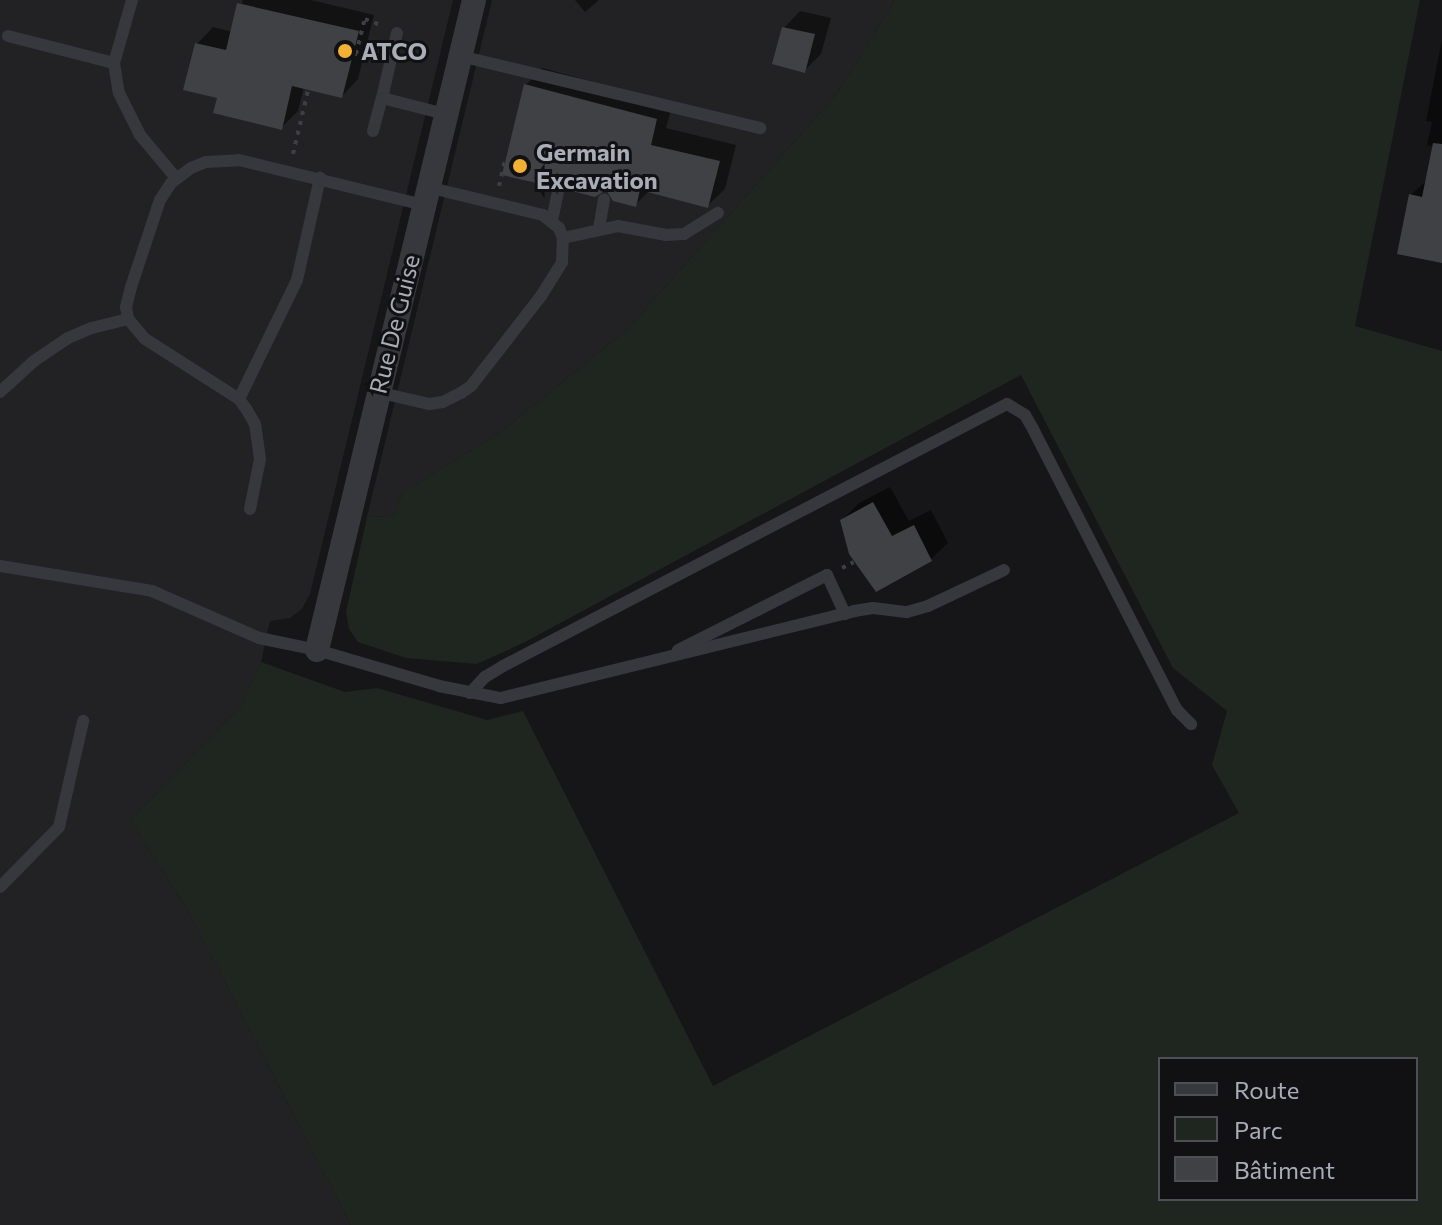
<!DOCTYPE html>
<html>
<head>
<meta charset="utf-8">
<style>
  body { margin:0 }
  #map { position:relative; width:1442px; height:1225px; overflow:hidden; background:#161618; font-family:Commissioner,sans-serif }
  div>[style] { position:absolute }
  .built>* { inset:0; background:#222225 }
  .green>* { inset:0; background:#1e261f }
  .shadow>* { inset:0; background:#0007 }
  .building>* { inset:0; background:#404145 }
  .path>* { height:4px; margin-top:-2px; transform-origin:0; background:repeating-linear-gradient(90deg,#3d3f44 0 4px,transparent 0 10px) }
  .service>* { height:12px; margin:-6px; padding:0 6px; transform-origin:6px; border-radius:6px; background:#37383d }
  .minor>* { height:24px; margin:-12px; padding:0 12px; transform-origin:12px; border-radius:12px; background:#37383d }
  .dots>* { width:22px; height:22px; translate:-50% -50%; box-sizing:border-box; border:4px solid #111113; border-radius:50% }
  span { translate:-50% -50%; white-space:nowrap; text-align:center; line-height:1.15; -webkit-text-stroke:6px #111113; paint-order:stroke }
  .poi-label { font-size:24px; color:#a8adb8; font-weight:700 }
  .left { translate:0 -50%; text-align:left }
  .street-label { font-size:24px; color:#a8adb8 }
  .legend { position:absolute; left:1158px; top:1057px; width:260px; height:144px; box-sizing:border-box; background:#111113; border:2px solid #4d4f55; margin:0; padding:10px 14px; list-style:none; font-size:24px; color:#a8adb8 }
  .legend li { display:flex; align-items:center; gap:16px; height:40px }
  .legend b { width:40px; border:2px solid #4d4f55 }
</style>
</head>
<body>
<div id="map">
  <div class="built">
    <i style="clip-path:polygon(0 0,453px 0,310px 594px,302px 609px,290px 618px,270px 621px,261px 662px,241px 706px,130px 820px,187px 909px,351px 1225px,0 1225px)"></i>
    <i style="clip-path:polygon(492px 0,895px 0,836px 95px,628px 329px,502px 431px,402px 493px,394px 516px,367px 517px)"></i>
  </div>
  <div class="green">
    <i style="clip-path:polygon(evenodd,895px 0,1420px 0,1355px 326px,1442px 351px,1442px 1225px,351px 1225px,187px 909px,130px 820px,241px 706px,261px 662px,345px 692px,377px 688px,487px 720px,523px 711px,713px 1086px,1239px 813px,1212px 765px,1227px 711px,1173px 668px,1021px 375px,525px 642px,477px 664px,406px 658px,358px 642px,349px 629px,346px 612px,367px 517px,394px 516px,402px 493px,502px 431px,628px 329px,836px 95px,895px 0,1416px 1059px,1416px 1199px,1160px 1199px,1160px 1059px,1416px 1059px)"></i>
  </div>
  <div class="shadow">
    <i style="clip-path:polygon(243px 0,311px 0,374px 15px,358px 79px,342px 96px,304px 87px,298px 111px,281px 128px,219px 96px,197px 44px,213px 27px,233px 32px)"></i>
    <i style="clip-path:polygon(575px 0,599px 0,585px 12px)"></i>
    <i style="clip-path:polygon(800px 11px,831px 18px,821px 54px,805px 70px,784px 28px)"></i>
    <i style="clip-path:polygon(1442px 39px,1442px 261px,1411px 195px,1428px 179px,1434px 147px,1427px 145px,1432px 122px,1426px 121px)"></i>
    <i style="clip-path:polygon(542px 68px,673px 103px,666px 128px,736px 145px,725px 189px,708px 205px,650px 190px,635px 205px,526px 85px)"></i>
    <i style="clip-path:polygon(890px 487px,909px 521px,931px 510px,948px 543px,931px 559px,842px 520px,859px 503px)"></i>
  </div>
  <div class="building">
    <i style="clip-path:polygon(237px 3px,359px 31px,342px 98px,292px 86px,282px 130px,213px 113px,217px 98px,183px 90px,195px 43px,226px 50px)"></i>
    <i style="clip-path:polygon(782px 27px,815px 34px,805px 73px,772px 64px)"></i>
    <i style="clip-path:polygon(524px 84px,657px 119px,651px 145px,720px 161px,708px 208px,640px 190px,636px 207px,613px 201px,606px 190px,595px 197px,568px 190px,562px 179px,556px 180px,550px 186px,502px 175px)"></i>
    <i style="clip-path:polygon(1433px 143px,1442px 144px,1442px 263px,1397px 254px,1409px 194px,1422px 197px)"></i>
    <i style="clip-path:polygon(873px 502px,892px 536px,914px 525px,932px 561px,876px 592px,849px 554px,840px 520px)"></i>
  </div>
  <div class="path">
    <i style="left:353px;top:53px;width:22px;rotate:13deg"></i>
    <i style="left:356px;top:54px;width:36px;rotate:-76deg"></i>
    <i style="left:365px;top:19px;width:17px;rotate:21deg"></i>
    <i style="left:293px;top:154px;width:66px;rotate:-76.8deg"></i>
    <i style="left:499px;top:186px;width:26px;rotate:-77deg"></i>
    <i style="left:842px;top:568px;width:13px;rotate:-27deg"></i>
  </div>
  <div class="service">
    <i style="left:132px;top:0;width:66px;rotate:105.9deg"></i>
    <i style="left:114px;top:63px;width:30px;rotate:81deg"></i>
    <i style="left:119px;top:93px;width:47px;rotate:63.4deg"></i>
    <i style="left:140px;top:135px;width:56px;rotate:50.1deg"></i>
    <i style="left:397px;top:33px;width:67px;rotate:103deg"></i>
    <i style="left:382px;top:98px;width:65px;rotate:14.3deg"></i>
    <i style="left:8px;top:36px;width:109px;rotate:14.3deg"></i>
    <i style="left:460px;top:56px;width:309px;rotate:13.5deg"></i>
    <i style="left:373px;top:131px;width:34px;rotate:-75deg"></i>
    <i style="left:552px;top:220px;width:33px;rotate:-78deg"></i>
    <i style="left:599px;top:228px;width:29px;rotate:-80deg"></i>
    <i style="left:563px;top:238px;width:56px;rotate:-12.3deg"></i>
    <i style="left:618px;top:226px;width:49px;rotate:10.6deg"></i>
    <i style="left:666px;top:235px;width:18px;rotate:-3deg"></i>
    <i style="left:684px;top:234px;width:40px;rotate:-32deg"></i>
    <i style="left:0;top:392px;width:46px;rotate:-42.4deg"></i>
    <i style="left:34px;top:361px;width:41px;rotate:-34.1deg"></i>
    <i style="left:68px;top:338px;width:26px;rotate:-23deg"></i>
    <i style="left:92px;top:328px;width:37px;rotate:-14deg"></i>
    <i style="left:377px;top:392px;width:53px;rotate:13deg"></i>
    <i style="left:429px;top:404px;width:14px;rotate:-8deg"></i>
    <i style="left:443px;top:402px;width:20px;rotate:-27deg"></i>
    <i style="left:461px;top:393px;width:12px;rotate:-35deg"></i>
    <i style="left:471px;top:386px;width:114px;rotate:-52.1deg"></i>
    <i style="left:541px;top:296px;width:40px;rotate:-58deg"></i>
    <i style="left:562px;top:262px;width:24px;rotate:-88deg"></i>
    <i style="left:563px;top:238px;width:11px;rotate:-112deg"></i>
    <i style="left:559px;top:228px;width:21px;rotate:-141deg"></i>
    <i style="left:543px;top:215px;width:119px;rotate:-166.4deg"></i>
    <i style="left:239px;top:399px;width:132px;rotate:-64deg"></i>
    <i style="left:297px;top:280px;width:105px;rotate:-77.3deg"></i>
    <i style="left:250px;top:509px;width:51px;rotate:-78.7deg"></i>
    <i style="left:260px;top:459px;width:35px;rotate:-98deg"></i>
    <i style="left:255px;top:424px;width:16px;rotate:-120deg"></i>
    <i style="left:247px;top:410px;width:14px;rotate:-126deg"></i>
    <i style="left:239px;top:399px;width:112px;rotate:-147.4deg"></i>
    <i style="left:145px;top:339px;width:26px;rotate:-130deg"></i>
    <i style="left:128px;top:319px;width:12px;rotate:-99deg"></i>
    <i style="left:126px;top:307px;width:21px;rotate:-76deg"></i>
    <i style="left:131px;top:287px;width:92px;rotate:-71.6deg"></i>
    <i style="left:160px;top:200px;width:20px;rotate:-57deg"></i>
    <i style="left:171px;top:183px;width:25px;rotate:-37deg"></i>
    <i style="left:191px;top:168px;width:16px;rotate:-22deg"></i>
    <i style="left:206px;top:162px;width:33px;rotate:-3deg"></i>
    <i style="left:239px;top:160px;width:189px;rotate:13.7deg"></i>
    <i style="left:0;top:566px;width:154px;rotate:9.3deg"></i>
    <i style="left:152px;top:591px;width:117px;rotate:23.7deg"></i>
    <i style="left:259px;top:638px;width:59px;rotate:11.7deg"></i>
    <i style="left:317px;top:650px;width:127px;rotate:16.4deg"></i>
    <i style="left:439px;top:686px;width:63px;rotate:11deg"></i>
    <i style="left:501px;top:698px;width:364px;rotate:-13.8deg"></i>
    <i style="left:854px;top:611px;width:19px;rotate:-9deg"></i>
    <i style="left:873px;top:608px;width:34px;rotate:7deg"></i>
    <i style="left:907px;top:612px;width:22px;rotate:-16deg"></i>
    <i style="left:928px;top:606px;width:84px;rotate:-25.3deg"></i>
    <i style="left:678px;top:650px;width:167px;rotate:-26.7deg"></i>
    <i style="left:827px;top:575px;width:43px;rotate:65.2deg"></i>
    <i style="left:470px;top:693px;width:22px;rotate:-47deg"></i>
    <i style="left:485px;top:677px;width:21px;rotate:-31deg"></i>
    <i style="left:503px;top:666px;width:568px;rotate:-27.47deg"></i>
    <i style="left:1007px;top:404px;width:21px;rotate:31deg"></i>
    <i style="left:1025px;top:415px;width:16px;rotate:60deg"></i>
    <i style="left:1033px;top:429px;width:316px;rotate:62.9deg"></i>
    <i style="left:1177px;top:710px;width:20px;rotate:45deg"></i>
    <i style="left:0;top:887px;width:84px;rotate:-45.5deg"></i>
    <i style="left:59px;top:827px;width:109px;rotate:-77.2deg"></i>
  </div>
  <div class="minor">
    <i style="left:317px;top:650px;width:669px;rotate:-76.42deg"></i>
  </div>
  <div class="dots">
    <i style="left:345px;top:51px;background:#f2b134"></i>
    <i style="left:520px;top:166px;background:#f2b134"></i>
  </div>
  <div class="poi-label">
    <span class="left" style="left:361px;top:51px">ATCO</span>
    <span class="left" style="left:536px;top:166px">Germain<br>Excavation</span>
  </div>
  <div class="street-label">
    <span style="left:394px;top:324px;rotate:-76deg">Rue De Guise</span>
  </div>
  <ul class="legend">
  <li><b style="height:10px;background:#37383d"></b>Route</li>
  <li><b style="height:22px;background:#1e261f"></b>Parc</li>
  <li><b style="height:22px;background:#404145"></b>Bâtiment</li>
  </ul>
</div>
</body>
</html>
